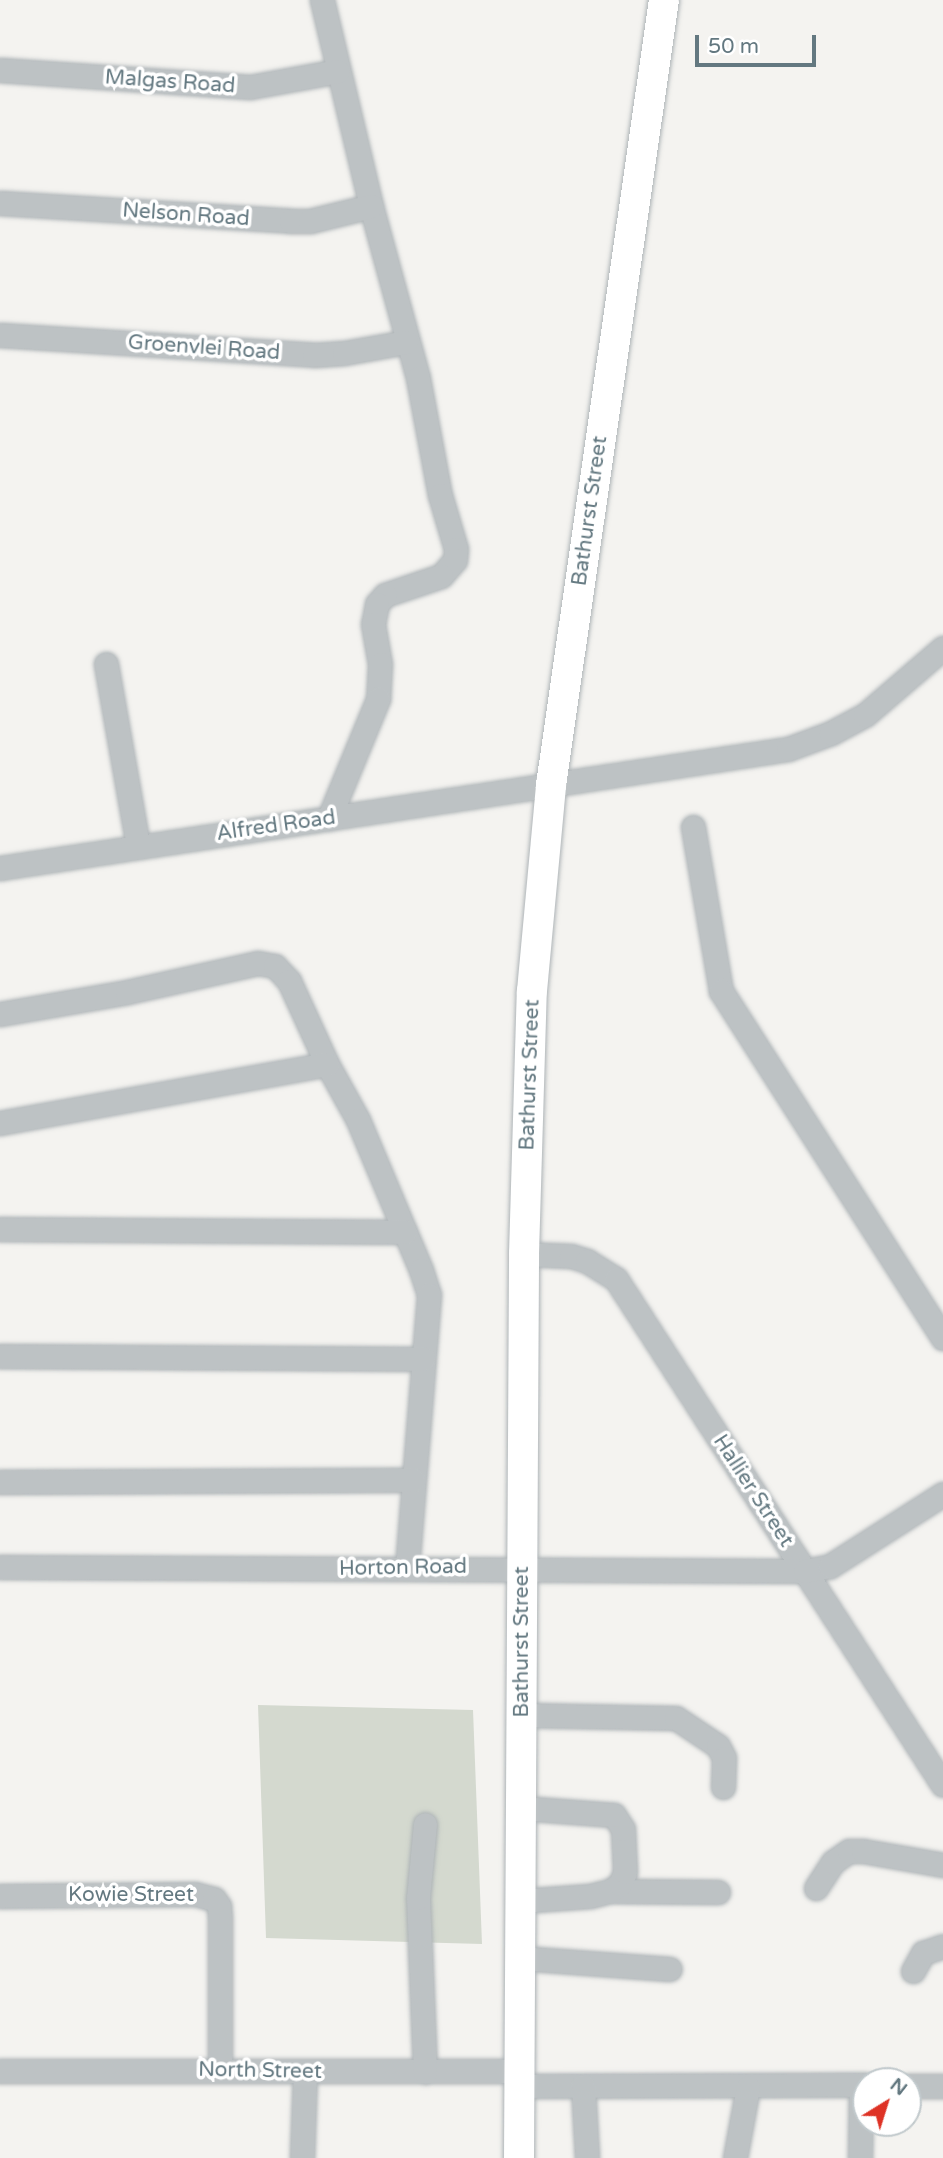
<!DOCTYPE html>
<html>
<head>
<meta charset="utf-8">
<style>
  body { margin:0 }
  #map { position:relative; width:943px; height:2158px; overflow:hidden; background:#f4f3f0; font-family:"Varela Round",sans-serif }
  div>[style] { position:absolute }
  .green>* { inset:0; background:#d4d9cf }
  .roads { filter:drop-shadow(0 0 2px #aeb4b7) drop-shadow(0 0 2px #aeb4b7) }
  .minor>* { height:23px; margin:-11.5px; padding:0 11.5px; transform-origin:11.5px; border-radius:11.5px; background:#bdc2c4 }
  .major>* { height:30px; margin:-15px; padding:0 15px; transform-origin:15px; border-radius:15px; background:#fff }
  span { translate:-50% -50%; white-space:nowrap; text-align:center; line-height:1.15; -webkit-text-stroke:7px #fff; paint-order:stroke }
  .street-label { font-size:21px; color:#637880 }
  .north { position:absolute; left:852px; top:2067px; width:70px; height:70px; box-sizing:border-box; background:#fff; border:2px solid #c1c9cc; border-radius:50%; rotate:38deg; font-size:19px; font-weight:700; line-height:28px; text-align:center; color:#637880 }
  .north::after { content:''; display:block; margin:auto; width:24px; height:32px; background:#de3225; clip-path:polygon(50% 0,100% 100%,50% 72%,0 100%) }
  .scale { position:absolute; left:695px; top:35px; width:121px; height:32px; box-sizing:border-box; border:4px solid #637880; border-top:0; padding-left:9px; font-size:21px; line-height:24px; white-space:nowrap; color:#637880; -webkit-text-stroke:5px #fff; paint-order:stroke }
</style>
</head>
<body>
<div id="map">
  <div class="green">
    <i style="clip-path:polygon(258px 1705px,473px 1710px,482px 1944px,266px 1938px)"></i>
  </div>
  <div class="roads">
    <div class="minor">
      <i style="left:322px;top:0;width:212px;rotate:76.6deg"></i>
      <i style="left:371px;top:206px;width:178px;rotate:74.7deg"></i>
      <i style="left:418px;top:378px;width:119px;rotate:79.4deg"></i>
      <i style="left:440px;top:495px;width:56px;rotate:73.5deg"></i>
      <i style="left:456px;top:549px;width:11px;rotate:95deg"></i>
      <i style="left:455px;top:560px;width:21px;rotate:131deg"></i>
      <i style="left:441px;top:576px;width:59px;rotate:161.3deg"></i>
      <i style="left:385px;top:595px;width:12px;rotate:132deg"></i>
      <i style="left:377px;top:604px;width:20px;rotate:101deg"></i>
      <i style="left:373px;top:624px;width:41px;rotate:80.1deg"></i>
      <i style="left:380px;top:664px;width:35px;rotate:93deg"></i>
      <i style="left:378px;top:699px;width:129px;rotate:112.4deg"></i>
      <i style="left:0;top:70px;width:251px;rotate:3.9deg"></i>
      <i style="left:250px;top:87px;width:89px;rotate:-10.3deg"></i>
      <i style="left:0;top:203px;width:292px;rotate:3.5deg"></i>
      <i style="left:291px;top:221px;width:19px"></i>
      <i style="left:310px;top:221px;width:63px;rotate:-13.8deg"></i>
      <i style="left:0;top:335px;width:315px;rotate:3.6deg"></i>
      <i style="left:314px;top:355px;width:30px;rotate:-4deg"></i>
      <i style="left:344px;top:353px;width:63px;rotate:-10.1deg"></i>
      <i style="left:106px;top:664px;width:185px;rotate:80deg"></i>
      <i style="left:693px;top:827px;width:166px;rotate:80.3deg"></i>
      <i style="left:721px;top:991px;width:412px;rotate:57.4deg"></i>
      <i style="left:0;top:868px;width:797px;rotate:-8.59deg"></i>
      <i style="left:788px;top:749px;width:46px;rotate:-20.4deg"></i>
      <i style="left:831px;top:733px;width:38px;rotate:-28deg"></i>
      <i style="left:865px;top:715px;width:103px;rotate:-40.7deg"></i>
      <i style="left:0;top:1014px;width:129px;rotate:-9.8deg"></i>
      <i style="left:127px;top:992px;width:134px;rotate:-12.5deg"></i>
      <i style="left:258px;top:963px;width:17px;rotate:10deg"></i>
      <i style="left:275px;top:966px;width:21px;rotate:47deg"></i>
      <i style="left:289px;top:981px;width:91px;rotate:65.4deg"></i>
      <i style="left:327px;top:1064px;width:64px;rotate:61deg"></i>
      <i style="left:358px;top:1120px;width:163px;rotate:67.2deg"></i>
      <i style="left:421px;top:1270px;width:26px;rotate:72deg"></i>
      <i style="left:429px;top:1295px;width:274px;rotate:94.6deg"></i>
      <i style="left:0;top:1123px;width:332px;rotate:-10.2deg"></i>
      <i style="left:0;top:1229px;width:405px;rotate:0.4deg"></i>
      <i style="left:524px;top:1254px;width:47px;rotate:2.4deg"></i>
      <i style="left:571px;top:1256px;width:17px;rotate:17deg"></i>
      <i style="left:587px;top:1261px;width:34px;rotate:32deg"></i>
      <i style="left:616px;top:1279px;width:602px;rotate:57.13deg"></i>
      <i style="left:0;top:1356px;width:423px;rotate:0.4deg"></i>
      <i style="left:0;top:1482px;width:413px;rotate:-0.3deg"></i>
      <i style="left:0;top:1567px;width:805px;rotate:0.28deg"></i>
      <i style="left:805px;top:1571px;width:25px;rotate:-11deg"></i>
      <i style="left:830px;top:1566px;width:134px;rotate:-32.5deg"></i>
      <i style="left:522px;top:1715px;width:154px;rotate:1.1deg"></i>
      <i style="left:676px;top:1718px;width:50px;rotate:33.7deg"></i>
      <i style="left:718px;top:1746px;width:13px;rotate:63deg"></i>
      <i style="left:724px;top:1758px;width:29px;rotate:92deg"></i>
      <i style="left:816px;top:1888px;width:31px;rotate:-57deg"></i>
      <i style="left:833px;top:1862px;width:19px;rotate:-35deg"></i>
      <i style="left:849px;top:1851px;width:14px"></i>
      <i style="left:863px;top:1851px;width:81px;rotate:9.9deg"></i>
      <i style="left:610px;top:1891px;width:108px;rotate:0.5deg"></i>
      <i style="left:0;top:1896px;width:195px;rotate:-0.6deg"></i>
      <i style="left:195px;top:1894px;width:20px;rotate:15deg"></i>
      <i style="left:214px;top:1899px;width:9px;rotate:54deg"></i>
      <i style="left:219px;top:1906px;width:12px;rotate:85deg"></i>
      <i style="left:220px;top:1918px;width:151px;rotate:90deg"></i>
      <i style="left:520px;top:1901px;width:70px;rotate:-4.1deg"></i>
      <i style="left:590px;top:1896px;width:21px;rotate:-14deg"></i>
      <i style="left:610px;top:1891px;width:12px;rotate:-35deg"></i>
      <i style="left:620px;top:1884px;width:13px;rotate:-67deg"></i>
      <i style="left:625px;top:1872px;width:43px;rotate:-92.7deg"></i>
      <i style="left:623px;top:1829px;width:17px;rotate:-123deg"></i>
      <i style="left:614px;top:1815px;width:93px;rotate:-175.7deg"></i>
      <i style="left:520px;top:1958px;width:150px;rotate:4.2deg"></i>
      <i style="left:913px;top:1971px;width:21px;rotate:-61deg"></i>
      <i style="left:923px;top:1953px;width:21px;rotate:-19deg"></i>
      <i style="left:0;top:2071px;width:519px"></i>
      <i style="left:425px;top:2072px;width:174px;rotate:-92.3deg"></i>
      <i style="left:418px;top:1898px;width:74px;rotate:-84.6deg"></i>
      <i style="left:519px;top:2086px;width:347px;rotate:-0.2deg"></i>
      <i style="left:583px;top:2086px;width:72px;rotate:86.8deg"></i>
      <i style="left:908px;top:2086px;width:35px"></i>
      <i style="left:302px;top:2158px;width:86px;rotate:-88deg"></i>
      <i style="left:735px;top:2158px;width:72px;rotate:-79.6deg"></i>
      <i style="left:860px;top:2158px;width:73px;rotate:-89.2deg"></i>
    </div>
    <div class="major">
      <i style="left:519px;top:2158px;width:904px;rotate:-89.68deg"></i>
      <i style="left:524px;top:1254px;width:263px;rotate:-88.3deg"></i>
      <i style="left:532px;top:991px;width:207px;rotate:-84.7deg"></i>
      <i style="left:551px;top:785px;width:793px;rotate:-81.81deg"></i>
    </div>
  </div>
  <div class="street-label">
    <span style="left:170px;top:82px;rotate:4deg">Malgas Road</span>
    <span style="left:186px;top:215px;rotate:4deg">Nelson Road</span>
    <span style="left:204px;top:348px;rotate:4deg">Groenvlei Road</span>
    <span style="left:590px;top:511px;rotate:-82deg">Bathurst Street</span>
    <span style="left:276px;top:826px;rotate:-8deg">Alfred Road</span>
    <span style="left:530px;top:1075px;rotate:-88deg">Bathurst Street</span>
    <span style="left:753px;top:1491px;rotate:57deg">Hallier Street</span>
    <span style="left:403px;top:1568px;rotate:-1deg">Horton Road</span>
    <span style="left:522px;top:1642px;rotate:-90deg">Bathurst Street</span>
    <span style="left:131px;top:1895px">Kowie Street</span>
    <span style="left:260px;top:2071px;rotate:1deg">North Street</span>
  </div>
  <div class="north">N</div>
  <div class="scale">50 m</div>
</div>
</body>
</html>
